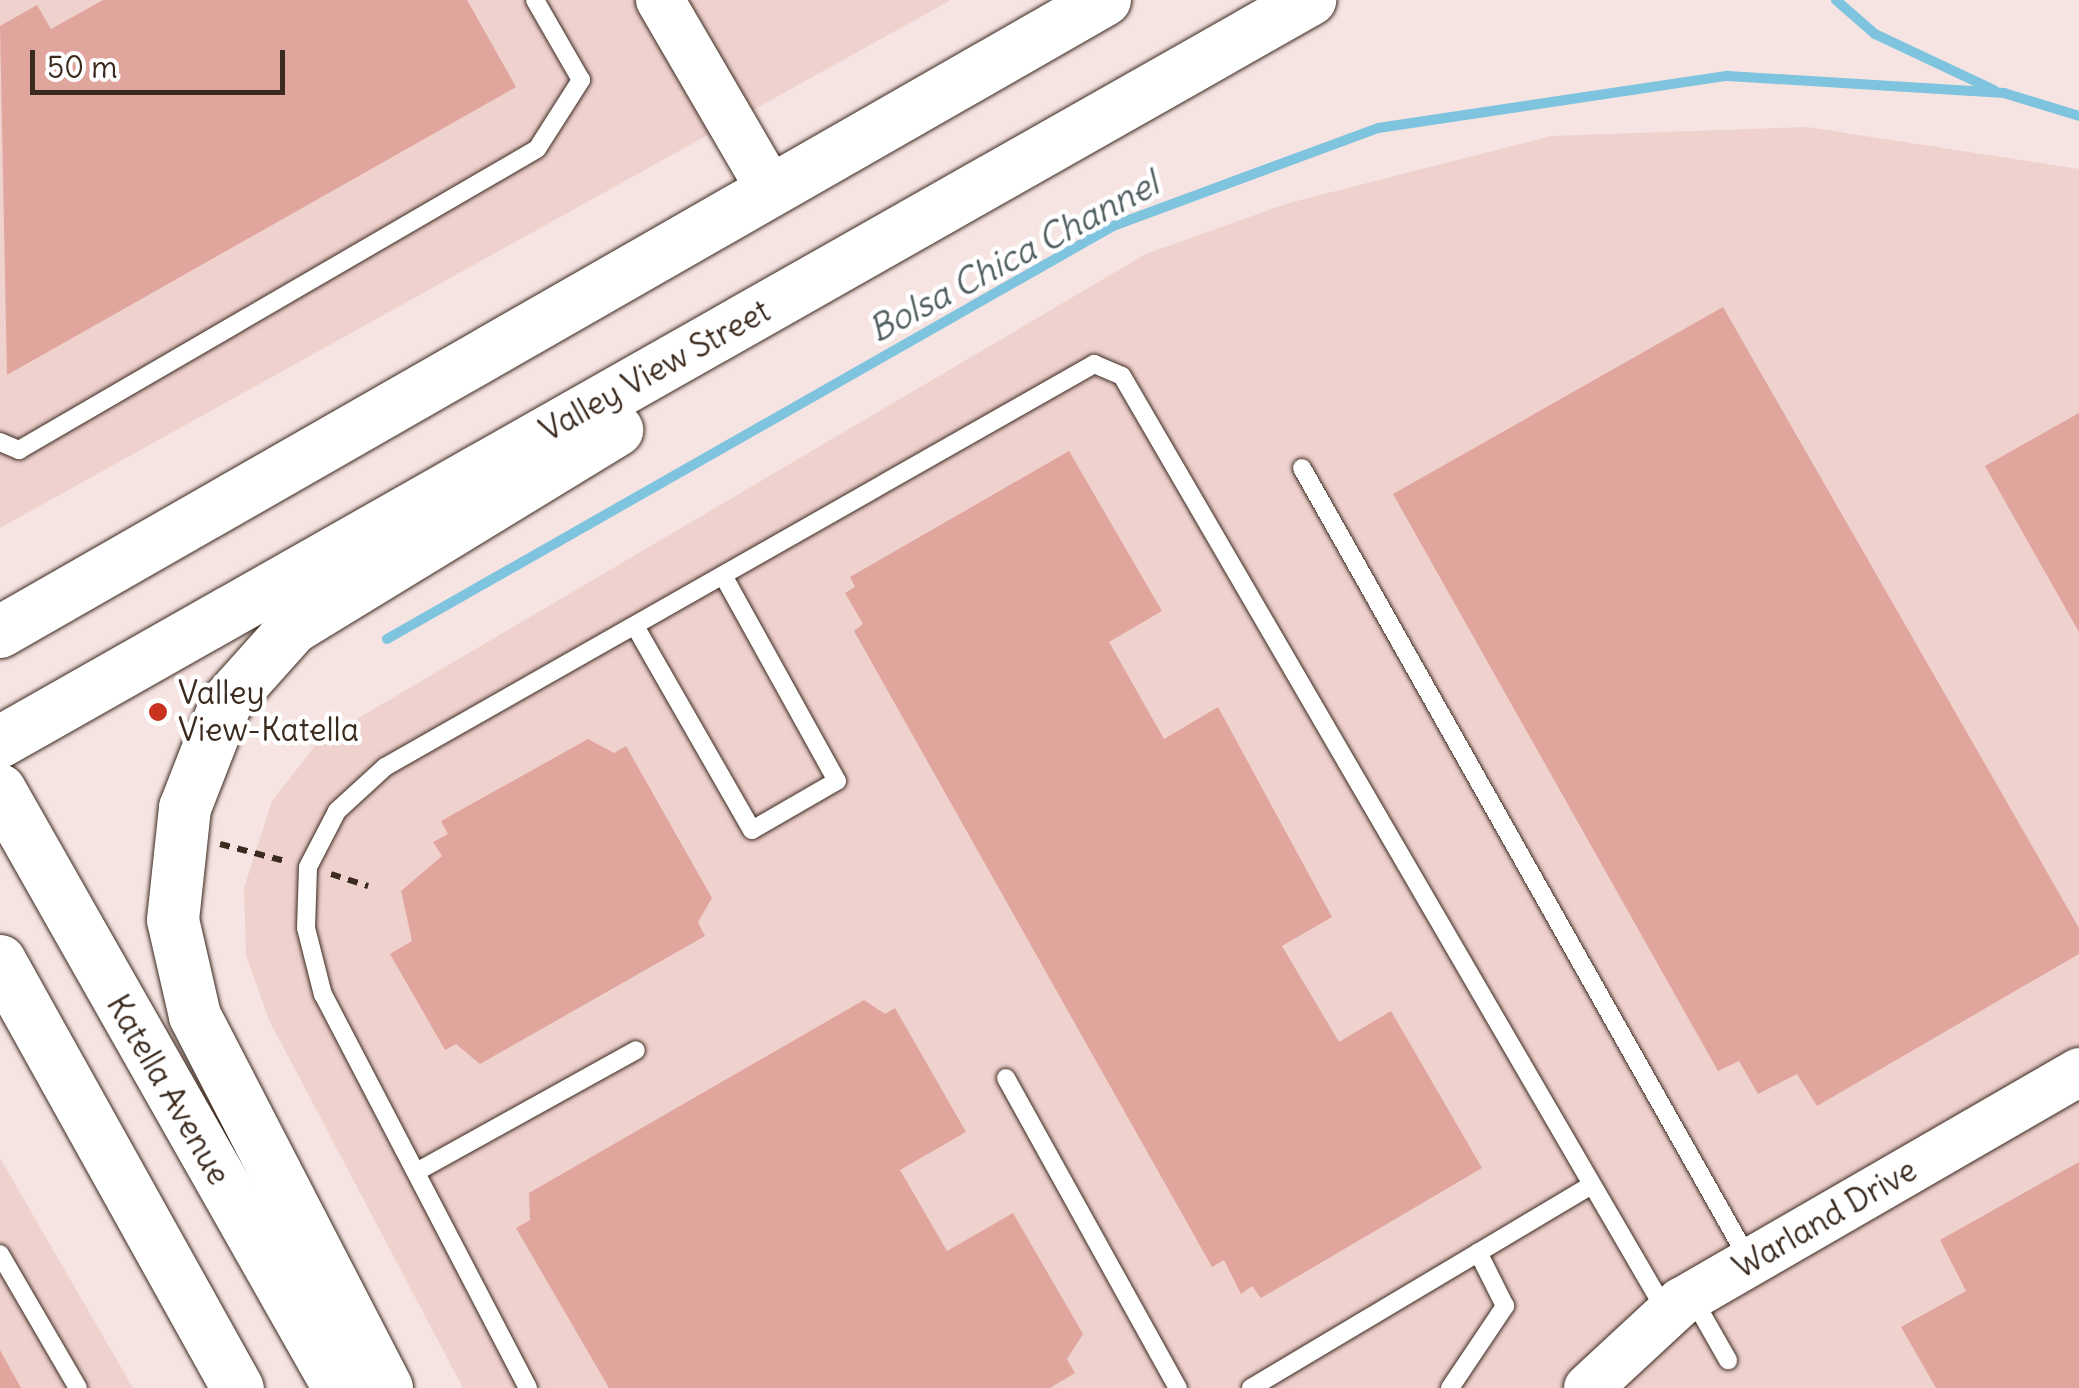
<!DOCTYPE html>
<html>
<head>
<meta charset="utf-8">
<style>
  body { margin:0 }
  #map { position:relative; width:2079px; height:1388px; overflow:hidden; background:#f6e4e2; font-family:Delius,sans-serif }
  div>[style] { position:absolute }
  .built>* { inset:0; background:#efd1ce }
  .stream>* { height:10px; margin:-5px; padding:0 5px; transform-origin:5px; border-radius:5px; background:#7ec4df }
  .building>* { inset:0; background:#e0a69e }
  .path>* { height:6px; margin-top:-3px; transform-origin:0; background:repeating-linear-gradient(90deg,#3b2a1e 0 10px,transparent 0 18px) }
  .roads { filter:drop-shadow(0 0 2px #3b2a1e) drop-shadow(0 0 2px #3b2a1e) }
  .lane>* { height:18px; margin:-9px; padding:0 9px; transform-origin:9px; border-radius:9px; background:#fff }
  .secondary>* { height:48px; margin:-24px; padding:0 24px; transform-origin:24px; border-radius:24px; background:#fff }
  .primary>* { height:52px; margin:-26px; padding:0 26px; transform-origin:26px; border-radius:26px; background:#fff }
  .dots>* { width:28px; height:28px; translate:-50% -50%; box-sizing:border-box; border:5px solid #fff; border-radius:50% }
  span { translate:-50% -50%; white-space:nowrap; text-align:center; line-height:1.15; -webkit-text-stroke:9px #fff; paint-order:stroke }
  .street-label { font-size:32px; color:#3b2a1e }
  .poi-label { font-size:32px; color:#3b2a1e }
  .left { translate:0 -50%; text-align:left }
  .water-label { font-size:35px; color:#526062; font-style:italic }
  .scale { position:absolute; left:30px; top:50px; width:255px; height:45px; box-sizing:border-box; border:5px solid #3b2a1e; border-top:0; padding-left:12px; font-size:30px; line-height:35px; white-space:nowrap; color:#3b2a1e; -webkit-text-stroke:8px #fff; paint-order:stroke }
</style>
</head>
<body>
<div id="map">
  <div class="built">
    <i style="clip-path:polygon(0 0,951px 0,0 528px)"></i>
    <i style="clip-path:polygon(1807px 127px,2079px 169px,2079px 1388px,463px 1388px,269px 1020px,246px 955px,244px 888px,272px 801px,318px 742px,1146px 254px,1289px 203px,1551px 136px)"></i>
    <i style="clip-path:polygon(0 1158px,133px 1388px,0 1388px)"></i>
  </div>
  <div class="stream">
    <i style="left:1836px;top:0;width:52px;rotate:41.1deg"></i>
    <i style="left:1875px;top:34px;width:132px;rotate:25.2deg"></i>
    <i style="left:387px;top:639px;width:835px;rotate:-29.63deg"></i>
    <i style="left:1113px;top:226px;width:283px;rotate:-20.3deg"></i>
    <i style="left:1378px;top:128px;width:354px;rotate:-8.5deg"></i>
    <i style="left:1728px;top:76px;width:277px;rotate:3.5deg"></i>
    <i style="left:2004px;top:93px;width:78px;rotate:17deg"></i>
  </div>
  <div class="building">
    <i style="clip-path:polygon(103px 0,467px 0,516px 87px,7px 375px,0 26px,37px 5px,51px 29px)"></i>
    <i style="clip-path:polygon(1723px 307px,2079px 928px,2079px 954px,1817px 1106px,1797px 1074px,1758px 1094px,1739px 1061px,1718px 1071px,1393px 494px)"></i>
    <i style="clip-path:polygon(2079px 413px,2079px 632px,1985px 466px)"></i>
    <i style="clip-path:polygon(1069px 451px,1162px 611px,1109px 642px,1164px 739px,1218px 707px,1332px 917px,1282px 946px,1339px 1042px,1391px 1011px,1482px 1168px,1261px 1298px,1252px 1286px,1241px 1294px,1224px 1260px,1212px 1267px,854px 631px,863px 624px,845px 593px,855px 587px,850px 577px)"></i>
    <i style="clip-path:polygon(588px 739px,614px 753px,626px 746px,712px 898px,698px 922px,705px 936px,480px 1064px,456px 1044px,445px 1050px,390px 954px,412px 941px,401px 891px,442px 856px,433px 842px,448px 834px,441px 821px)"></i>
    <i style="clip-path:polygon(864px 1000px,885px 1014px,895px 1008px,966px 1132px,900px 1170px,947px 1251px,1013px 1213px,1083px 1334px,1067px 1359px,1075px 1373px,1050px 1388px,609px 1388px,516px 1228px,530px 1220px,529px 1193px)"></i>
    <i style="clip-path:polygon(2079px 1162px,2079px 1388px,1936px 1388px,1901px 1327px,1966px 1291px,1940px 1240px)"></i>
    <i style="clip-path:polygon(0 1350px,21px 1388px,0 1388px)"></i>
  </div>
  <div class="path">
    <i style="left:220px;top:844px;width:67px;rotate:14.7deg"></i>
    <i style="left:331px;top:874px;width:39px;rotate:18deg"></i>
  </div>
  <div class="roads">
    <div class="lane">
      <i style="left:0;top:442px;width:21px;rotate:23deg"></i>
      <i style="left:19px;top:450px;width:599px;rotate:-30.16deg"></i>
      <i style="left:537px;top:149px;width:82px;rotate:-57.5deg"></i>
      <i style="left:581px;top:80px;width:92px;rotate:-119.9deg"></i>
      <i style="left:1302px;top:468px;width:912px;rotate:60.57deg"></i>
      <i style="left:635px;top:626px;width:235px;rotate:60.2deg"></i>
      <i style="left:752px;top:830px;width:98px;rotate:-30deg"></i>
      <i style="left:837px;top:781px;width:235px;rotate:-119deg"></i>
      <i style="left:1006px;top:1078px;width:355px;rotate:61deg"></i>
      <i style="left:418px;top:1171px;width:249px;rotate:-29deg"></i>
      <i style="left:0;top:1254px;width:155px;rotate:59.8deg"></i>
      <i style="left:1692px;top:1297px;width:73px;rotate:60.3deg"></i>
      <i style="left:528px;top:1388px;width:443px;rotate:-117.5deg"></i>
      <i style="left:323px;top:995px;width:69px;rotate:-104.2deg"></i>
      <i style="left:306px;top:928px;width:61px;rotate:-88.1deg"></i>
      <i style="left:308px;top:867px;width:63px;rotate:-62.6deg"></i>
      <i style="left:337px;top:811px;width:65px;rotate:-42.5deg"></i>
      <i style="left:385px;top:767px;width:816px;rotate:-29.61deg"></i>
      <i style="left:1094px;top:364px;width:30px;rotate:23deg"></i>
      <i style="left:1122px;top:376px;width:1084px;rotate:59.82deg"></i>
      <i style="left:1251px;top:1388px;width:396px;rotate:-30.8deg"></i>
      <i style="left:1450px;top:1388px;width:99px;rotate:-56.1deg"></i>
      <i style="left:1505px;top:1306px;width:60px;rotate:-116.6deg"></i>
    </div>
    <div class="secondary">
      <i style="left:660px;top:0;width:221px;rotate:59.8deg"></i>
      <i style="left:1588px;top:1388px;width:127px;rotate:-42.8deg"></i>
      <i style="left:1681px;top:1302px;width:460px;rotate:-30deg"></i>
    </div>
    <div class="primary">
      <i style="left:0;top:632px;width:1273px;rotate:-29.77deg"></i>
      <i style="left:0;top:742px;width:1506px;rotate:-29.53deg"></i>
      <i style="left:0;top:790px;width:687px;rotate:60.45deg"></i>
      <i style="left:0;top:961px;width:489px;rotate:60.9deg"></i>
      <i style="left:387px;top:1388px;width:419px;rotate:-117.3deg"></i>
      <i style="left:195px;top:1016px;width:98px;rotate:-102.9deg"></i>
      <i style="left:173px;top:920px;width:113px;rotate:-83.9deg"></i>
      <i style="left:185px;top:808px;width:113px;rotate:-68.7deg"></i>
      <i style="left:226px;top:703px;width:101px;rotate:-48.2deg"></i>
      <i style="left:293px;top:628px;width:380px;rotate:-31.4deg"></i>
    </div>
  </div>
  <div class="dots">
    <i style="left:158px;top:712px;background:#c8321e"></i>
  </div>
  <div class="street-label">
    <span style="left:655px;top:371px;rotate:-29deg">Valley View Street</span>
    <span style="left:168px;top:1090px;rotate:60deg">Katella Avenue</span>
    <span style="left:1825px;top:1219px;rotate:-30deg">Warland Drive</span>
  </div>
  <div class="poi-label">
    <span class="left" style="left:178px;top:712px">Valley<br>View-Katella</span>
  </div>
  <div class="water-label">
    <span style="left:1013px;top:256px;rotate:-28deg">Bolsa Chica Channel</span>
  </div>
  <div class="scale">50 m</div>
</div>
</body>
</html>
